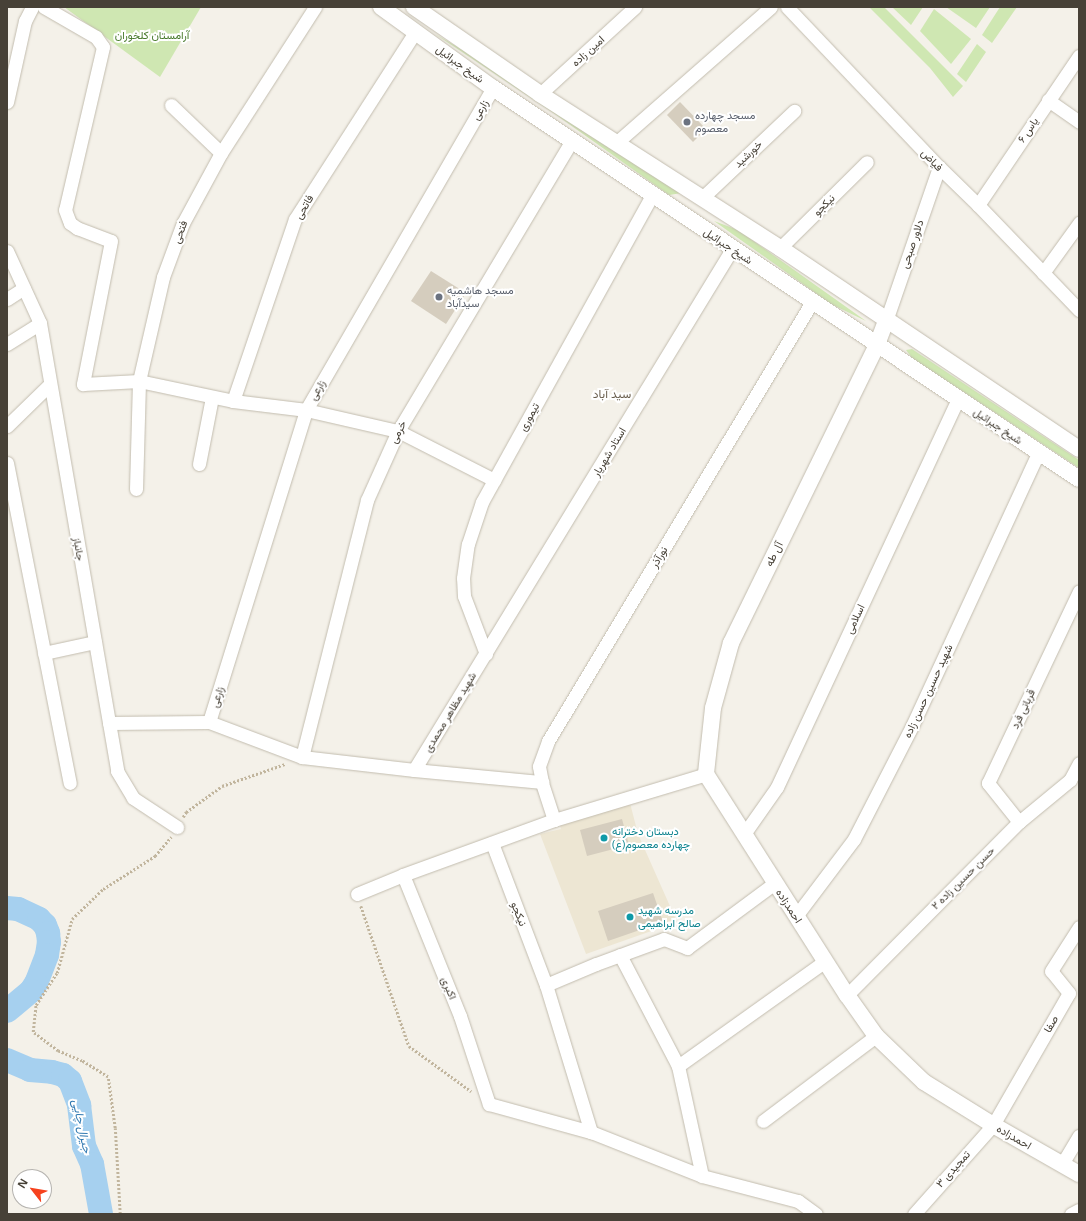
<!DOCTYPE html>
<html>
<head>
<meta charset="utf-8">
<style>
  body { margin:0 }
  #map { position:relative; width:1086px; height:1221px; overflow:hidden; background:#f4f1e9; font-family:"Open Sans",Vazirmatn,sans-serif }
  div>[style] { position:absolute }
  .education>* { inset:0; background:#ede6d3 }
  .green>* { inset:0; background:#cfe7b2 }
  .river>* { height:24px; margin:-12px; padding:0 12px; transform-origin:12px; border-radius:12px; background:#a6d0ef }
  .building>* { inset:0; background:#d5cdbe }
  .path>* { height:2.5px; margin-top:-1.25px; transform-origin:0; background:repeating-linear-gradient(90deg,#c1b59d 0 2px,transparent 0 4px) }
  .roads { filter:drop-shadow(0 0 1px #c2bcae) drop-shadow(0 0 1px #c2bcae) }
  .minor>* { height:13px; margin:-6.5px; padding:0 6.5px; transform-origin:6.5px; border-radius:6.5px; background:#fff }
  .tertiary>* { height:16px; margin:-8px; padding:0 8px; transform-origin:8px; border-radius:8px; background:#fff }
  .dots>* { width:11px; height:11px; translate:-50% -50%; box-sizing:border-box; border:2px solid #fff; border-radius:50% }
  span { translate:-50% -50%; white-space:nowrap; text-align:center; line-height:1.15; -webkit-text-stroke:4px #fff; paint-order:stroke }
  .park-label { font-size:11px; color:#47792b }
  .street-label { font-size:11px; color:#474137 }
  .worship-label { font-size:11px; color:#5b616d }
  .left { translate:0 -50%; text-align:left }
  .culture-label { font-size:11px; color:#0d838f }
  .neighbourhood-label { font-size:12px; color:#6a5f4e }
  .water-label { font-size:12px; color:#327ab2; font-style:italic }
  .frame { position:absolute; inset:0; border:8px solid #474137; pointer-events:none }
  .north { position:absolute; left:12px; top:1169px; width:40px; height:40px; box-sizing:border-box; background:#fff; border:1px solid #b5b3af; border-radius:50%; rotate:301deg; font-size:11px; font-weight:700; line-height:16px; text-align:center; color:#474137 }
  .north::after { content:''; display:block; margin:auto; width:14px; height:18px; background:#f6421e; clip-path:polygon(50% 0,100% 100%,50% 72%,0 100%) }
</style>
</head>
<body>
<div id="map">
  <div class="education">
    <i style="clip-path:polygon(630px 803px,638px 834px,677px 922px,586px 954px,540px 834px,561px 829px,559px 823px)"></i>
  </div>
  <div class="green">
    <i style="clip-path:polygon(64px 7px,201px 7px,160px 77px)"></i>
    <i style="clip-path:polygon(869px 7px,884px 7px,963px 86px,953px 97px,930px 68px)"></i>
    <i style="clip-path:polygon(892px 7px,923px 7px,911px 25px)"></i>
    <i style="clip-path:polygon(946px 7px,990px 7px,976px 28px)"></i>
    <i style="clip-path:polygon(1000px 7px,1017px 7px,992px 43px,982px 35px)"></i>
    <i style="clip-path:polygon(934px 9px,971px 39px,951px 64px,920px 31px)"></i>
    <i style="clip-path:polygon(435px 34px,496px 69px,682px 193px,669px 195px,552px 112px)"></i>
    <i style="clip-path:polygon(977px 44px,986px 52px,966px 82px,957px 74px)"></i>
    <i style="clip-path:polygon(714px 221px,738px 230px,866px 321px,831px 304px)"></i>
    <i style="clip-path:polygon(912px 349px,1079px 460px,1079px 468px,912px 358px,906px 350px)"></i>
  </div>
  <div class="river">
    <i style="left:7px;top:908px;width:11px;rotate:5deg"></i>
    <i style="left:18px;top:909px;width:23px;rotate:25deg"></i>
    <i style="left:39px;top:919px;width:8px;rotate:45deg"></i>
    <i style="left:45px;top:925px;width:9px;rotate:69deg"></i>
    <i style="left:48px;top:933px;width:9px;rotate:84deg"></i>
    <i style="left:49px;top:942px;width:13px;rotate:99deg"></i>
    <i style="left:47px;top:955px;width:30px;rotate:111deg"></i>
    <i style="left:36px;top:983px;width:9px;rotate:122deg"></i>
    <i style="left:31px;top:991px;width:31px;rotate:140deg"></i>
    <i style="left:7px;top:1060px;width:25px;rotate:23deg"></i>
    <i style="left:30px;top:1070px;width:22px;rotate:5deg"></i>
    <i style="left:52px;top:1072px;width:11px;rotate:15deg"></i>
    <i style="left:63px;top:1075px;width:9px;rotate:41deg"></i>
    <i style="left:70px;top:1081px;width:26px;rotate:69deg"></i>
    <i style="left:79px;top:1105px;width:41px;rotate:83deg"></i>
    <i style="left:84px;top:1146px;width:20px;rotate:66deg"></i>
    <i style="left:92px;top:1164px;width:51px;rotate:79.8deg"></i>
  </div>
  <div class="building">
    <i style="clip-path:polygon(680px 102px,706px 129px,693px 142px,667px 115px)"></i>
    <i style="clip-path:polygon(431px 271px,466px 293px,446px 324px,411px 301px)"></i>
    <i style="clip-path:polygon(622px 819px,629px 845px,587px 856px,580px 830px)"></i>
    <i style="clip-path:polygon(653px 893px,663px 922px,608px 941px,598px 911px)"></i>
  </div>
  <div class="path">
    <i style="left:183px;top:817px;width:6px;rotate:-59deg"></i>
    <i style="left:186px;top:812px;width:44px;rotate:-35.8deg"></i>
    <i style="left:222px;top:786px;width:67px;rotate:-19.2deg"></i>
    <i style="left:361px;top:906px;width:148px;rotate:71.1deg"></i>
    <i style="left:409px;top:1046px;width:77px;rotate:36deg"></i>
    <i style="left:120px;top:1214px;width:86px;rotate:-93.3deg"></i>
    <i style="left:115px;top:1128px;width:51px;rotate:-97.8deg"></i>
    <i style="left:108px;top:1077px;width:31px;rotate:-148deg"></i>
    <i style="left:82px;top:1061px;width:26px;rotate:-157deg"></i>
    <i style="left:58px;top:1051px;width:31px;rotate:-143deg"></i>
    <i style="left:33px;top:1032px;width:27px;rotate:-84deg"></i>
    <i style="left:36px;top:1005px;width:38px;rotate:-57deg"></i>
    <i style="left:57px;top:973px;width:56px;rotate:-74.5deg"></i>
    <i style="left:72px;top:919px;width:43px;rotate:-44.1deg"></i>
    <i style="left:103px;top:889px;width:62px;rotate:-32.4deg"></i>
    <i style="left:155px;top:856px;width:25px;rotate:-50deg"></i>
  </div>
  <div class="roads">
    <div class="minor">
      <i style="left:44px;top:7px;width:60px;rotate:30deg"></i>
      <i style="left:96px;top:37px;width:12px;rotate:55deg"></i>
      <i style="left:103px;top:47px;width:167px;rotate:103.1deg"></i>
      <i style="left:65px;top:210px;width:14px;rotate:69deg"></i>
      <i style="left:70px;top:223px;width:9px;rotate:36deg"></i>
      <i style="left:77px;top:228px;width:36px;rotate:21deg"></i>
      <i style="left:111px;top:241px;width:146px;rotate:101.1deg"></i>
      <i style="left:83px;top:384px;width:56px;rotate:-3.1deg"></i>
      <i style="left:139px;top:381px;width:96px;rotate:12deg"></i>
      <i style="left:233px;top:401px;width:74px;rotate:7deg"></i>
      <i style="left:306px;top:410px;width:94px;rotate:12.9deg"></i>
      <i style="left:398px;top:431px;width:108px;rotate:27deg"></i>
      <i style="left:787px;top:7px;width:221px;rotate:46.5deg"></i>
      <i style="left:939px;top:167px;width:54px;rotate:44.3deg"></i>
      <i style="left:978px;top:205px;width:146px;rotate:46.1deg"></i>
      <i style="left:540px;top:94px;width:129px;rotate:-42.5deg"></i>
      <i style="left:1048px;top:100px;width:38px;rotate:35deg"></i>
      <i style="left:7px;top:102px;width:83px;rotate:-77.5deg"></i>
      <i style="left:25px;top:21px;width:16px;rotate:-63deg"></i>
      <i style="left:171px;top:105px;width:69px;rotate:43.8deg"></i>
      <i style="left:616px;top:143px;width:206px;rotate:-41.3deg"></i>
      <i style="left:702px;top:198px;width:127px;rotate:-43.4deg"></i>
      <i style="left:978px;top:205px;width:180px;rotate:-55.9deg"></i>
      <i style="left:780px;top:248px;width:122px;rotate:-44.7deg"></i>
      <i style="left:7px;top:251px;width:79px;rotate:65.4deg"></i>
      <i style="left:40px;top:323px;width:455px;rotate:80.2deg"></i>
      <i style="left:117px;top:771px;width:31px;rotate:59deg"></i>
      <i style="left:133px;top:798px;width:53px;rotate:33.4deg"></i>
      <i style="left:1043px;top:273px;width:62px;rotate:-54.2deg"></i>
      <i style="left:7px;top:299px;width:20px;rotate:-33deg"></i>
      <i style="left:886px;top:321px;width:163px;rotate:-71deg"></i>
      <i style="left:7px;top:344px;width:39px;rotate:-32deg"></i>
      <i style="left:233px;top:401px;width:192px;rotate:-71.2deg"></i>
      <i style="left:295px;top:219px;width:222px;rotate:-57.3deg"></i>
      <i style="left:7px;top:426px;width:60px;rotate:-44.3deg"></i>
      <i style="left:7px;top:463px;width:326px;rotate:78.9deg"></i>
      <i style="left:199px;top:464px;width:68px;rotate:-79deg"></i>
      <i style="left:136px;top:489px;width:108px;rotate:-88.4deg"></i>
      <i style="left:139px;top:381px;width:107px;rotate:-77deg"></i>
      <i style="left:163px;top:277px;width:58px;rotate:-69.7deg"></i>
      <i style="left:183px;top:223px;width:80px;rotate:-61.5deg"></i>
      <i style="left:221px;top:153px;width:174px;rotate:-57.2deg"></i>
      <i style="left:44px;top:653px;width:52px;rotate:-12.2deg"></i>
      <i style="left:486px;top:654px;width:62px;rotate:-110.8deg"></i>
      <i style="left:464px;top:596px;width:18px;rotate:-93deg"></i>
      <i style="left:463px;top:578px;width:34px;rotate:-82deg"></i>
      <i style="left:468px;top:544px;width:44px;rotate:-71.6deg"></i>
      <i style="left:482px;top:502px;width:352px;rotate:-61deg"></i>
      <i style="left:209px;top:722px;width:327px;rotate:-72.7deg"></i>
      <i style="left:306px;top:410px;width:372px;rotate:-59.9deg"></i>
      <i style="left:109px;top:723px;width:100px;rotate:-0.6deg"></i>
      <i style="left:209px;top:722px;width:99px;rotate:20.6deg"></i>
      <i style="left:302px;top:757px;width:113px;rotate:6.6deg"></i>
      <i style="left:414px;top:770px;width:129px;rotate:5.4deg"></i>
      <i style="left:302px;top:757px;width:265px;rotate:-75.8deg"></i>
      <i style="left:367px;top:500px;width:76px;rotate:-65.8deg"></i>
      <i style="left:398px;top:431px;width:339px;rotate:-59.1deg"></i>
      <i style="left:414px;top:770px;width:610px;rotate:-58.6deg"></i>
      <i style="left:554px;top:820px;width:40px;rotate:-108deg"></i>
      <i style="left:542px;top:782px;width:16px;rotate:-101deg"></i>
      <i style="left:539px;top:766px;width:27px;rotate:-70deg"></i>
      <i style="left:548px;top:741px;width:512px;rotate:-58.98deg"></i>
      <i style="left:1019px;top:822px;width:50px;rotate:-128.5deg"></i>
      <i style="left:988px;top:783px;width:212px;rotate:-64.6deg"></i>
      <i style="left:744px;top:834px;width:57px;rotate:-54.9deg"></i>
      <i style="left:777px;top:787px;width:428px;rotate:-65deg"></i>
      <i style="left:492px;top:843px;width:152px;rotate:69.2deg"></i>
      <i style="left:546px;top:985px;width:154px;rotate:73deg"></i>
      <i style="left:591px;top:1132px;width:119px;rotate:21.6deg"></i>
      <i style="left:702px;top:1176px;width:99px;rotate:14.6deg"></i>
      <i style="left:798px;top:1201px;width:22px;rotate:36deg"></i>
      <i style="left:403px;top:875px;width:152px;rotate:68deg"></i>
      <i style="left:460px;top:1016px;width:93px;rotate:71.8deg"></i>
      <i style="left:489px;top:1104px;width:106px;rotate:15.4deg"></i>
      <i style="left:357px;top:894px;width:50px;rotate:-22.4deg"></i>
      <i style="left:403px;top:875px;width:161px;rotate:-20deg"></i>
      <i style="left:554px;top:820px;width:159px;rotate:-16.8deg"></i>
      <i style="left:796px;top:916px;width:96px;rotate:-53deg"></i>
      <i style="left:854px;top:839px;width:127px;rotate:-62.8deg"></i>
      <i style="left:912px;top:726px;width:301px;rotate:-65.2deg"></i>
      <i style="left:620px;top:955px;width:125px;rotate:62.4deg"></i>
      <i style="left:546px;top:985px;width:54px;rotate:-22.8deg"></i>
      <i style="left:596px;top:964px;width:72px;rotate:-20.2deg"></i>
      <i style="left:664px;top:939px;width:25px;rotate:21deg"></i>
      <i style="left:687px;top:948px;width:109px;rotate:-36.5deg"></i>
      <i style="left:847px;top:995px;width:244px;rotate:-45.2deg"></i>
      <i style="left:1019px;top:822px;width:66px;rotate:-39.5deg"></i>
      <i style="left:1070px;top:780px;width:19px;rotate:-62deg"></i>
      <i style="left:763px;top:1121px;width:141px;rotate:-37deg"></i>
      <i style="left:1062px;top:1164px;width:33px;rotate:-59deg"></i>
      <i style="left:702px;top:1176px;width:113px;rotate:-102.3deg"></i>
      <i style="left:678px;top:1066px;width:181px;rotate:-35.5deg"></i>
      <i style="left:914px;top:1214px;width:119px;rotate:-48.4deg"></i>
      <i style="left:993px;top:1125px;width:152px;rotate:-60.1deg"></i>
      <i style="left:1069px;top:993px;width:28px;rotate:-129deg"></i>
      <i style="left:1051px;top:971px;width:52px;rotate:-57.5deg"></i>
      <i style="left:1071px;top:1214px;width:9px;rotate:-27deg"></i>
    </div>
    <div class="tertiary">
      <i style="left:381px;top:7px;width:138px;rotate:35.9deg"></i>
      <i style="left:493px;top:88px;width:704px;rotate:33.71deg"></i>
      <i style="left:414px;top:7px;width:153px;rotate:34.6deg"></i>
      <i style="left:540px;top:94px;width:285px;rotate:32.7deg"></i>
      <i style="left:780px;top:248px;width:360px;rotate:33.9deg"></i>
      <i style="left:886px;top:321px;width:26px;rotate:111deg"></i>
      <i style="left:877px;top:345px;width:332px;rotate:116.1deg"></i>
      <i style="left:731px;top:643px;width:67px;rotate:105.5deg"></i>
      <i style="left:713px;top:708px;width:66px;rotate:96.1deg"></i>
      <i style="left:706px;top:774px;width:262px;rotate:57.5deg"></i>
      <i style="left:847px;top:995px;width:50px;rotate:54.7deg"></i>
      <i style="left:876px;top:1036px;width:66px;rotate:43.8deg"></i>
      <i style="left:924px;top:1082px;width:81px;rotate:31.9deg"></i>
      <i style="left:993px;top:1125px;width:99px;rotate:29.7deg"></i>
    </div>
  </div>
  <div class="dots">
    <i style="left:687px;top:122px;background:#6b7280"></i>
    <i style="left:439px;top:297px;background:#6b7280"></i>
    <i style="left:604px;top:838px;background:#0f9aa8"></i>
    <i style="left:630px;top:917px;background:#0f9aa8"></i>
  </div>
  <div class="park-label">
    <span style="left:152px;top:35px">آرامستان کلخوران</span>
  </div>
  <div class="street-label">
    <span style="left:588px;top:51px;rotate:-42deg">امین زاده</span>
    <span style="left:460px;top:64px;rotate:36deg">شیخ جبرائیل</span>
    <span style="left:480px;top:110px;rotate:-60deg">زارعی</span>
    <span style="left:1028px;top:130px;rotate:-56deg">یاس ۶</span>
    <span style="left:748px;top:154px;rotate:-43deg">خورشید</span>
    <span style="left:932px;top:160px;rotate:46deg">فیاض</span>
    <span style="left:824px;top:205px;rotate:-45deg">نیکجو</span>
    <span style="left:304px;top:207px;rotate:-59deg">فاتحی</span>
    <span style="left:180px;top:232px;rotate:-69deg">فتحی</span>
    <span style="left:912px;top:244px;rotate:-71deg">دلاور صبحی</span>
    <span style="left:728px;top:246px;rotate:34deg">شیخ جبرائیل</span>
    <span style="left:317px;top:390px;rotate:-60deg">زارعی</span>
    <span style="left:529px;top:417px;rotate:-61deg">تیموری</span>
    <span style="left:998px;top:426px;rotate:34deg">شیخ جبرائیل</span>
    <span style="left:398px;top:432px;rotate:-63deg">خرمی</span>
    <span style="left:609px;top:452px;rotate:-59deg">استاد شهریار</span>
    <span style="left:79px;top:549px;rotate:80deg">جانباز</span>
    <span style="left:774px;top:554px;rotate:-64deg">آل طه</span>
    <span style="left:659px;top:557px;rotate:-59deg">نورآذر</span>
    <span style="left:855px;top:619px;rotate:-65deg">اسلامی</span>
    <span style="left:928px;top:691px;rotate:-65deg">شهید حسین حسن زاده</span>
    <span style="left:217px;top:697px;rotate:-73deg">زارعی</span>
    <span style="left:1023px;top:709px;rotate:-65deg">قربانی فرد</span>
    <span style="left:450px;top:712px;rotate:-59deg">شهید مظاهر محمدی</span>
    <span style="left:963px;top:878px;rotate:-45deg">حسن حسین زاده ۲</span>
    <span style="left:789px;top:906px;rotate:57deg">احمدزاده</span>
    <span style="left:519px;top:914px;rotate:69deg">نیکجو</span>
    <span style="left:449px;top:988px;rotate:68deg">اکبری</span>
    <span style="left:1051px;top:1024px;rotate:-60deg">صفا</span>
    <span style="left:1014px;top:1137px;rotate:30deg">احمدزاده</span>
    <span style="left:953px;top:1169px;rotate:-48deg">تمجیدی ۳</span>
  </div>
  <div class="worship-label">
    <span class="left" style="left:695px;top:122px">مسجد چهارده<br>معصوم</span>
    <span class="left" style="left:447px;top:297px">مسجد هاشمیه<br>سیدآباد</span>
  </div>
  <div class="culture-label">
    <span class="left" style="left:612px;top:838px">دبستان دخترانه<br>چهارده معصوم(ع)</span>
    <span class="left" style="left:638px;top:917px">مدرسه شهید<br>صالح ابراهیمی</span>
  </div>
  <div class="neighbourhood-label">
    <span style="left:612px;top:394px">سید آباد</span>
  </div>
  <div class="water-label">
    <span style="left:82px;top:1126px;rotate:78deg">جیرال چایی</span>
  </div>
  <div class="frame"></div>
  <div class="north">N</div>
</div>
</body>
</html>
